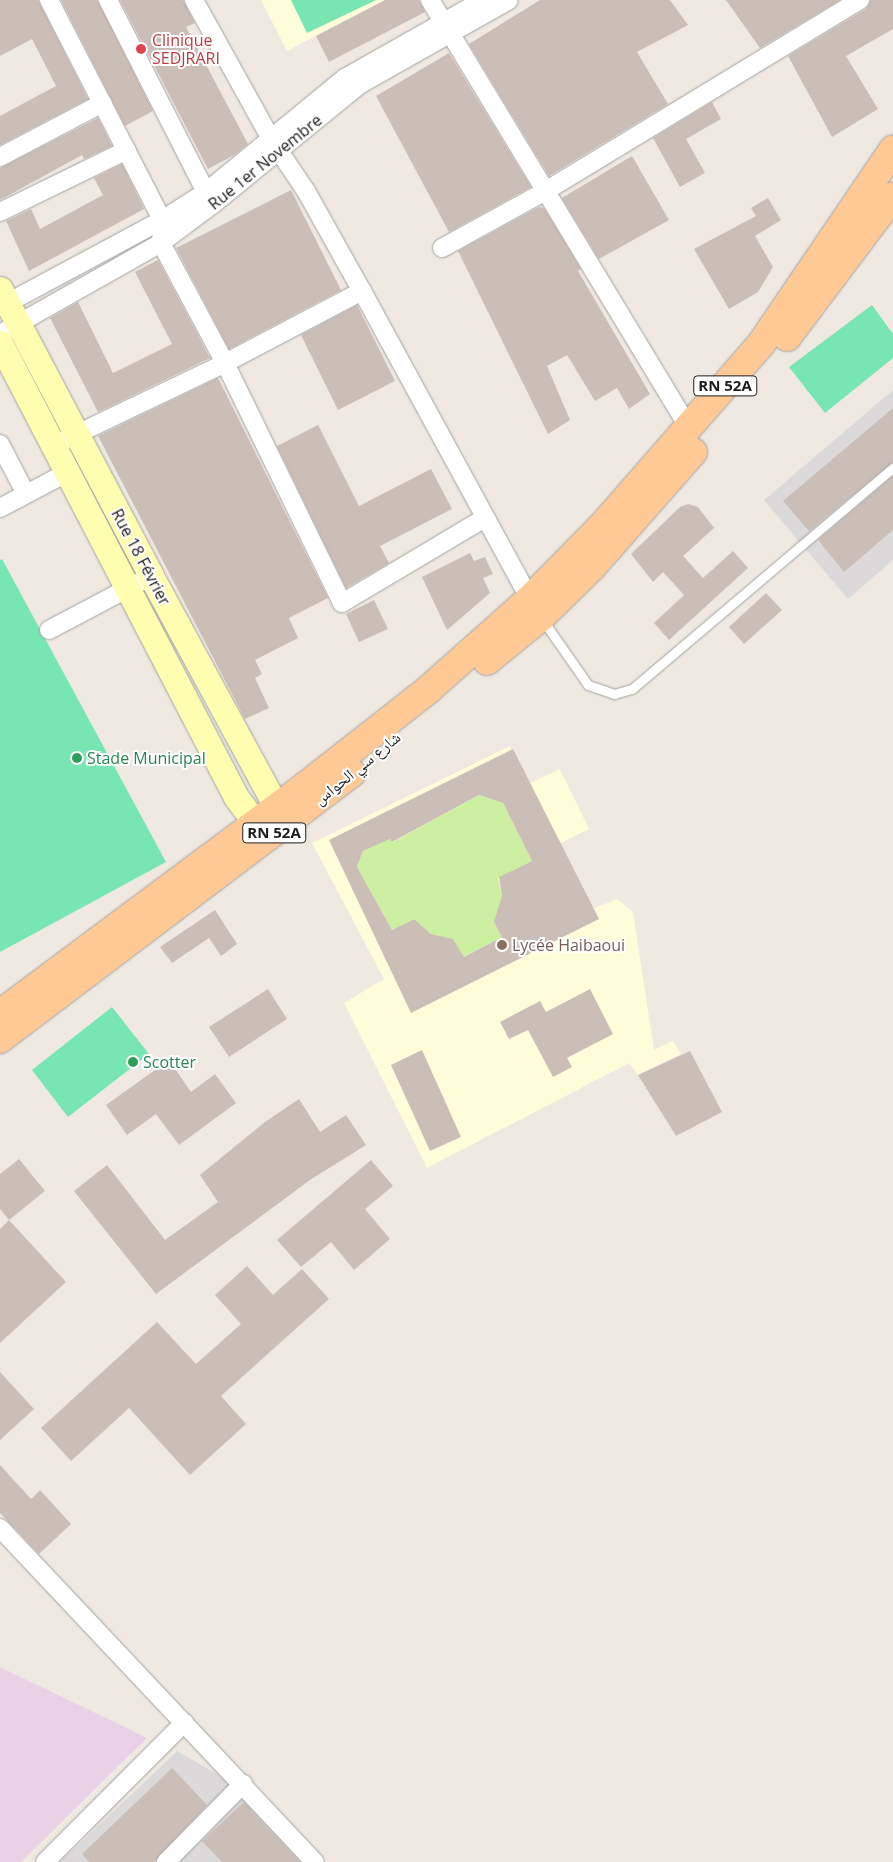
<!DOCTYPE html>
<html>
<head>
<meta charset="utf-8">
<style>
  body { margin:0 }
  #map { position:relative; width:893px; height:1862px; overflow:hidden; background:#efe9e1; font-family:"Open Sans","Noto Naskh Arabic",sans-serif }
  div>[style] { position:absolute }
  .residential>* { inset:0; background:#dbd9d9 }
  .industrial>* { inset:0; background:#e9d2e6 }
  .education>* { inset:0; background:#fffcda }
  .grass>* { inset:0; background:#cdefa1 }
  .pitch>* { inset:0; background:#77e6b2 }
  .building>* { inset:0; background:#cbbeb7 }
  .roads { filter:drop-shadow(0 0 1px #a3a3a3) drop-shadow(0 0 1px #a3a3a3) }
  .lane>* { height:9px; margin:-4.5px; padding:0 4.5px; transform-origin:4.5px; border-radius:4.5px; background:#fff }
  .street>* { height:18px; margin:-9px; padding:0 9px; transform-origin:9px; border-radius:9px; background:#fff }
  .secondary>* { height:25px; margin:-12.5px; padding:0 12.5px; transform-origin:12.5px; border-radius:12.5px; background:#fffdaf }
  .primary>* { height:28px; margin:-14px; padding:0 14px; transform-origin:14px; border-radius:14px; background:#ffc996 }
  .dots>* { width:14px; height:14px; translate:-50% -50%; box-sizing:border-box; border:2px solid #fff; border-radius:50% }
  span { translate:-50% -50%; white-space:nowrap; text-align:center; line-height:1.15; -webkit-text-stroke:4px #fff; paint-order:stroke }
  .shield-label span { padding:1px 4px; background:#fff; border:1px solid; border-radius:4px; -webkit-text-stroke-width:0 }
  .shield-label { font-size:15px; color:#1c1c1c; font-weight:700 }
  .health-label { font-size:16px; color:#be3a42 }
  .left { translate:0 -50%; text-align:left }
  .street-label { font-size:16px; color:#1c1c1c }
  .leisure-label { font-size:16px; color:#27864d }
  .education-label { font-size:16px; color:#785e54 }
</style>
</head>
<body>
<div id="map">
  <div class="residential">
    <i style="clip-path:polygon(893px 390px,893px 560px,848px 599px,764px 500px)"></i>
    <i style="clip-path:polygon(177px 1751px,247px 1791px,308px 1862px,60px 1862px)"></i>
  </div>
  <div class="industrial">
    <i style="clip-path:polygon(0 1667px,147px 1738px,21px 1862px,0 1862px)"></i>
  </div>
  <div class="education">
    <i style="clip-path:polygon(261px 0,385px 0,287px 51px)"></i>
    <i style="clip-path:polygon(510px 746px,528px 784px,560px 769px,589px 829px,559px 844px,592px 909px,617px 899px,633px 912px,654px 1050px,673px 1041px,681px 1054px,638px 1075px,629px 1063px,427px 1168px,344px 1003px,384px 979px,312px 843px)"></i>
  </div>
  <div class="grass">
    <i style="clip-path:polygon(479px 795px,503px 803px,532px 861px,498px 878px,502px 896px,502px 937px,464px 957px,453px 940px,431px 934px,414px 919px,392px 930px,357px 867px,363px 851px,390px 839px,393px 842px)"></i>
  </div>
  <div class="pitch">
    <i style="clip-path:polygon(291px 0,376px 0,307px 33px)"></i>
    <i style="clip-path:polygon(872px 305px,893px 334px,893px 358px,825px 413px,789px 367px)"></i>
    <i style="clip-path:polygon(2px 559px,166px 862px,0 952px,0 560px)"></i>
    <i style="clip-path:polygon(112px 1007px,149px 1054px,68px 1117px,32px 1070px)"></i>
  </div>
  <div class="building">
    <i style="clip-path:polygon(0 0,38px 0,88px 99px,0 145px,0 116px,56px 86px,32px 39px,0 56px)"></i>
    <i style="clip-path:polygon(61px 0,97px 0,153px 111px,125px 126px)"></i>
    <i style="clip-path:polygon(120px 0,183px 0,195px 23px,186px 27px,248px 144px,234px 155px,208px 169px)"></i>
    <i style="clip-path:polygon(385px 0,419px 0,425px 12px,329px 62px,316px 36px)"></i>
    <i style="clip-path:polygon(540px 0,670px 0,688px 25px,637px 52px,668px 104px,549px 176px,469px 44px)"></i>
    <i style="clip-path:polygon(726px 0,840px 0,760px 48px)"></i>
    <i style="clip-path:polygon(871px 0,893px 0,893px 29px,846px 56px,878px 109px,832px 137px,788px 56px,866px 9px)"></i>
    <i style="clip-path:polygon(449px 53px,531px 187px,449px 232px,376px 96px)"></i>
    <i style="clip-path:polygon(712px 102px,721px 119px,686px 139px,705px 173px,680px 187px,653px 138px)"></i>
    <i style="clip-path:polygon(98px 118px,112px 146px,84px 159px,82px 155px,0 200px,0 168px)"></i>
    <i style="clip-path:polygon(632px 156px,669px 220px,599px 259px,562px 198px)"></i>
    <i style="clip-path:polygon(122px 164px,144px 209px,29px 271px,6px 221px,31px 209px,40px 229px,103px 195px,94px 178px)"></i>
    <i style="clip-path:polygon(291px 190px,341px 290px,229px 349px,176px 248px)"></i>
    <i style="clip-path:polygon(768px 198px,781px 220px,755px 236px,773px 267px,758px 292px,729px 309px,694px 249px,756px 216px,751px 208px)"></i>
    <i style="clip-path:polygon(539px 207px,544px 208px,581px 269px,578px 271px,650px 394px,629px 409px,617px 388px,595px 401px,567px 355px,547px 366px,570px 420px,548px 434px,458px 251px)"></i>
    <i style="clip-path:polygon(158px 260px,210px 358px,98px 412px,50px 318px,78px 302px,113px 373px,172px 344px,135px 272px)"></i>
    <i style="clip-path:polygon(357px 305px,395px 381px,338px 410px,301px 335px)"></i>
    <i style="clip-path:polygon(218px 378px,328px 598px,289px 618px,298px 638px,255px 660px,262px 674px,255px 678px,269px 708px,245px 719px,98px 436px)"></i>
    <i style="clip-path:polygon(893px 408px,893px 462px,809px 531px,783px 501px)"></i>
    <i style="clip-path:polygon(318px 425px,359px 506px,431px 469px,452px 509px,380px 546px,389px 563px,346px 588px,277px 446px)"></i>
    <i style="clip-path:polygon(893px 476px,893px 530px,844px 572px,818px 540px)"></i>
    <i style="clip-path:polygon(688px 504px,698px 507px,714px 528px,683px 556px,703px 578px,733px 551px,748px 568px,669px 640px,654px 623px,684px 595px,663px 572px,653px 582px,631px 554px,680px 507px)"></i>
    <i style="clip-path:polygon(470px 553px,474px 561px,485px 557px,493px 574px,483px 578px,490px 593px,447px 630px,422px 577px)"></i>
    <i style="clip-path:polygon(766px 593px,782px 610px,744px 644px,729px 627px)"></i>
    <i style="clip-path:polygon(374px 600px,388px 629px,359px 642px,346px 614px)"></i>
    <i style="clip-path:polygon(evenodd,513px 749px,599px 919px,411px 1013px,329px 840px,513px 749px,479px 795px,503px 803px,532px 861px,499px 877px,502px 896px,494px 922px,502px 937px,464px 957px,453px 939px,431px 934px,414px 919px,392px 930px,357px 867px,363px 851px,390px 839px,392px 842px,479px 795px)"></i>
    <i style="clip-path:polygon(215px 910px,237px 944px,221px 956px,209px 938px,172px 963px,160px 947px)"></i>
    <i style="clip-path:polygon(268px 989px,287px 1019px,229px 1057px,209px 1027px)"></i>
    <i style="clip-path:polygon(590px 989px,613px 1034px,567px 1058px,572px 1067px,553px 1077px,528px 1030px,509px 1039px,500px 1022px,540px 1001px,546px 1012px)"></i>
    <i style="clip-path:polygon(422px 1050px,461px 1137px,430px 1151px,391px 1065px)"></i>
    <i style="clip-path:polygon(690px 1051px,722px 1112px,676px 1136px,638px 1075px)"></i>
    <i style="clip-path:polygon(169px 1060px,191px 1092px,215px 1074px,236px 1103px,179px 1145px,156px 1114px,127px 1135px,106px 1105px)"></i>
    <i style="clip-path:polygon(299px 1099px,320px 1132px,346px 1115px,366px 1145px,310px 1180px,156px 1294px,74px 1191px,107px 1165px,165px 1240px,218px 1202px,200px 1175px,265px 1122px)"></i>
    <i style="clip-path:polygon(19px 1159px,45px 1191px,9px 1220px,0 1209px,0 1174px)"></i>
    <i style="clip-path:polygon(371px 1160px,393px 1186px,365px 1209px,390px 1239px,354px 1270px,331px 1242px,301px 1267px,277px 1240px)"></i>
    <i style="clip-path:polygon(9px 1220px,66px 1282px,0 1343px,0 1229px)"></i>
    <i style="clip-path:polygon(247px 1266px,273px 1295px,302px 1269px,329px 1299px,221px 1396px,246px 1424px,190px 1475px,129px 1408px,71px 1461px,41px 1428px,157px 1322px,196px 1364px,241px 1324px,215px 1295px)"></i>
    <i style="clip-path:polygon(0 1372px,34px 1409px,0 1440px)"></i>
    <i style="clip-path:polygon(0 1465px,31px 1499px,40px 1490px,71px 1524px,39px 1554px,0 1513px)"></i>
    <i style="clip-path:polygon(172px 1768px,207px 1805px,154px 1862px,89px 1862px,82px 1854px)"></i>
    <i style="clip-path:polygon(244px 1802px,252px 1811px,300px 1862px,222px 1862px,202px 1841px)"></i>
  </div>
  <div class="roads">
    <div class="lane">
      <i style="left:542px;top:619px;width:80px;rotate:55.1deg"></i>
      <i style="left:588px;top:685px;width:28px;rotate:19deg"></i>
      <i style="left:614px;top:694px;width:19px;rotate:-16deg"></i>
      <i style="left:632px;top:689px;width:342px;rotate:-40.3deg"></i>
    </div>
    <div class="street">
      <i style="left:49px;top:0;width:247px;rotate:62.8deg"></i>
      <i style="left:162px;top:220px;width:23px;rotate:92deg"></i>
      <i style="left:161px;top:243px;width:136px;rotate:61.9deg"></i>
      <i style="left:225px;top:363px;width:267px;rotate:64deg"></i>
      <i style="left:342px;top:603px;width:164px;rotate:-30.8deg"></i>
      <i style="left:108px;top:0;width:227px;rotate:63deg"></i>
      <i style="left:194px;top:0;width:159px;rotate:61deg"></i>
      <i style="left:271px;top:139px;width:63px;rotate:56.1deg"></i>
      <i style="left:306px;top:191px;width:115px;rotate:60.8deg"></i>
      <i style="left:362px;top:291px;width:351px;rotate:61.4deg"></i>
      <i style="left:430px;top:0;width:500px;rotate:58.82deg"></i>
      <i style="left:0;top:157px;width:116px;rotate:-27.7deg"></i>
      <i style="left:0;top:212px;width:141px;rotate:-26deg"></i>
      <i style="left:442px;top:248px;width:116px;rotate:-28.8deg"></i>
      <i style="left:544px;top:192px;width:370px;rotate:-31.3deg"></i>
      <i style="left:0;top:307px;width:184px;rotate:-28.2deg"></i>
      <i style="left:162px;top:220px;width:52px;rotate:-32.5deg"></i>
      <i style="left:206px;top:192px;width:180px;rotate:-39.4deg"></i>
      <i style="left:345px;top:78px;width:159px;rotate:-29.5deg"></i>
      <i style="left:0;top:334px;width:185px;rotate:-29.5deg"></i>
      <i style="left:161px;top:243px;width:64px;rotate:-36.7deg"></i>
      <i style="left:212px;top:205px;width:190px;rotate:-39.2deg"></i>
      <i style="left:359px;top:85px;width:172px;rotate:-29.5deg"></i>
      <i style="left:0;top:444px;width:56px;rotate:62.5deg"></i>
      <i style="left:54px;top:445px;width:190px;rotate:-25.6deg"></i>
      <i style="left:225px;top:363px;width:155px;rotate:-27.7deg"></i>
      <i style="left:0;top:508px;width:77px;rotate:-27.9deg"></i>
      <i style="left:49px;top:630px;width:115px;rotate:-27.9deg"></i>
      <i style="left:0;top:1528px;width:459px;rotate:46.7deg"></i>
      <i style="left:45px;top:1862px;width:197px;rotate:-45deg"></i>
      <i style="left:166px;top:1862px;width:110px;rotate:-45.4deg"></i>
    </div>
    <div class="secondary">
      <i style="left:0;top:289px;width:324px;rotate:62.2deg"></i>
      <i style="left:151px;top:576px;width:262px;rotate:61.5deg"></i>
      <i style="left:276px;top:806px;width:20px;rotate:45deg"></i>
      <i style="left:0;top:343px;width:512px;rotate:62.53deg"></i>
      <i style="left:236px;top:797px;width:51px;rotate:52.9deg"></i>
    </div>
    <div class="primary">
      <i style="left:787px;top:337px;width:176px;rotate:-53.1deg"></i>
      <i style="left:487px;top:661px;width:70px;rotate:-39.2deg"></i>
      <i style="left:541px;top:617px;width:71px;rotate:-44.4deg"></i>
      <i style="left:592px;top:567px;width:153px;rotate:-48.7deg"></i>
      <i style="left:0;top:1014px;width:378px;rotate:-36.7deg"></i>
      <i style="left:303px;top:788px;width:159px;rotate:-38.1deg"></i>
      <i style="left:428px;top:690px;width:137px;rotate:-41.7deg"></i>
      <i style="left:530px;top:599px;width:105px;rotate:-45.4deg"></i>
      <i style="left:604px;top:524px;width:239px;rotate:-48.9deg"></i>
      <i style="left:761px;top:344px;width:235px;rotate:-55.8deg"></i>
      <i style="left:0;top:1039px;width:441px;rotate:-37.1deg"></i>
    </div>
  </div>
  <div class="dots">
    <i style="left:141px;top:49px;background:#e0444e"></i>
    <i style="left:77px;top:758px;background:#2e9e5b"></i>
    <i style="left:502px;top:945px;background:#8d6e63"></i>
    <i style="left:133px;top:1062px;background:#2e9e5b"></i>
  </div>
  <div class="shield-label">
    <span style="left:725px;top:386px">RN 52A</span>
    <span style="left:274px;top:833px">RN 52A</span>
  </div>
  <div class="health-label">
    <span class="left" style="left:152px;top:49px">Clinique<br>SEDJRARI</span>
  </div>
  <div class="street-label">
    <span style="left:265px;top:162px;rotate:-39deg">Rue 1er Novembre</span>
    <span style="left:141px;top:557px;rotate:62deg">Rue 18 Février</span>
    <span style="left:357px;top:768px;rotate:-39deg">شارع سي الحواس</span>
  </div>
  <div class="leisure-label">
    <span class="left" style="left:87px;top:758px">Stade Municipal</span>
    <span class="left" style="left:143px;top:1062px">Scotter</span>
  </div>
  <div class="education-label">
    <span class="left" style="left:512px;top:945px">Lycée Haibaoui</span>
  </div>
</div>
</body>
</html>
